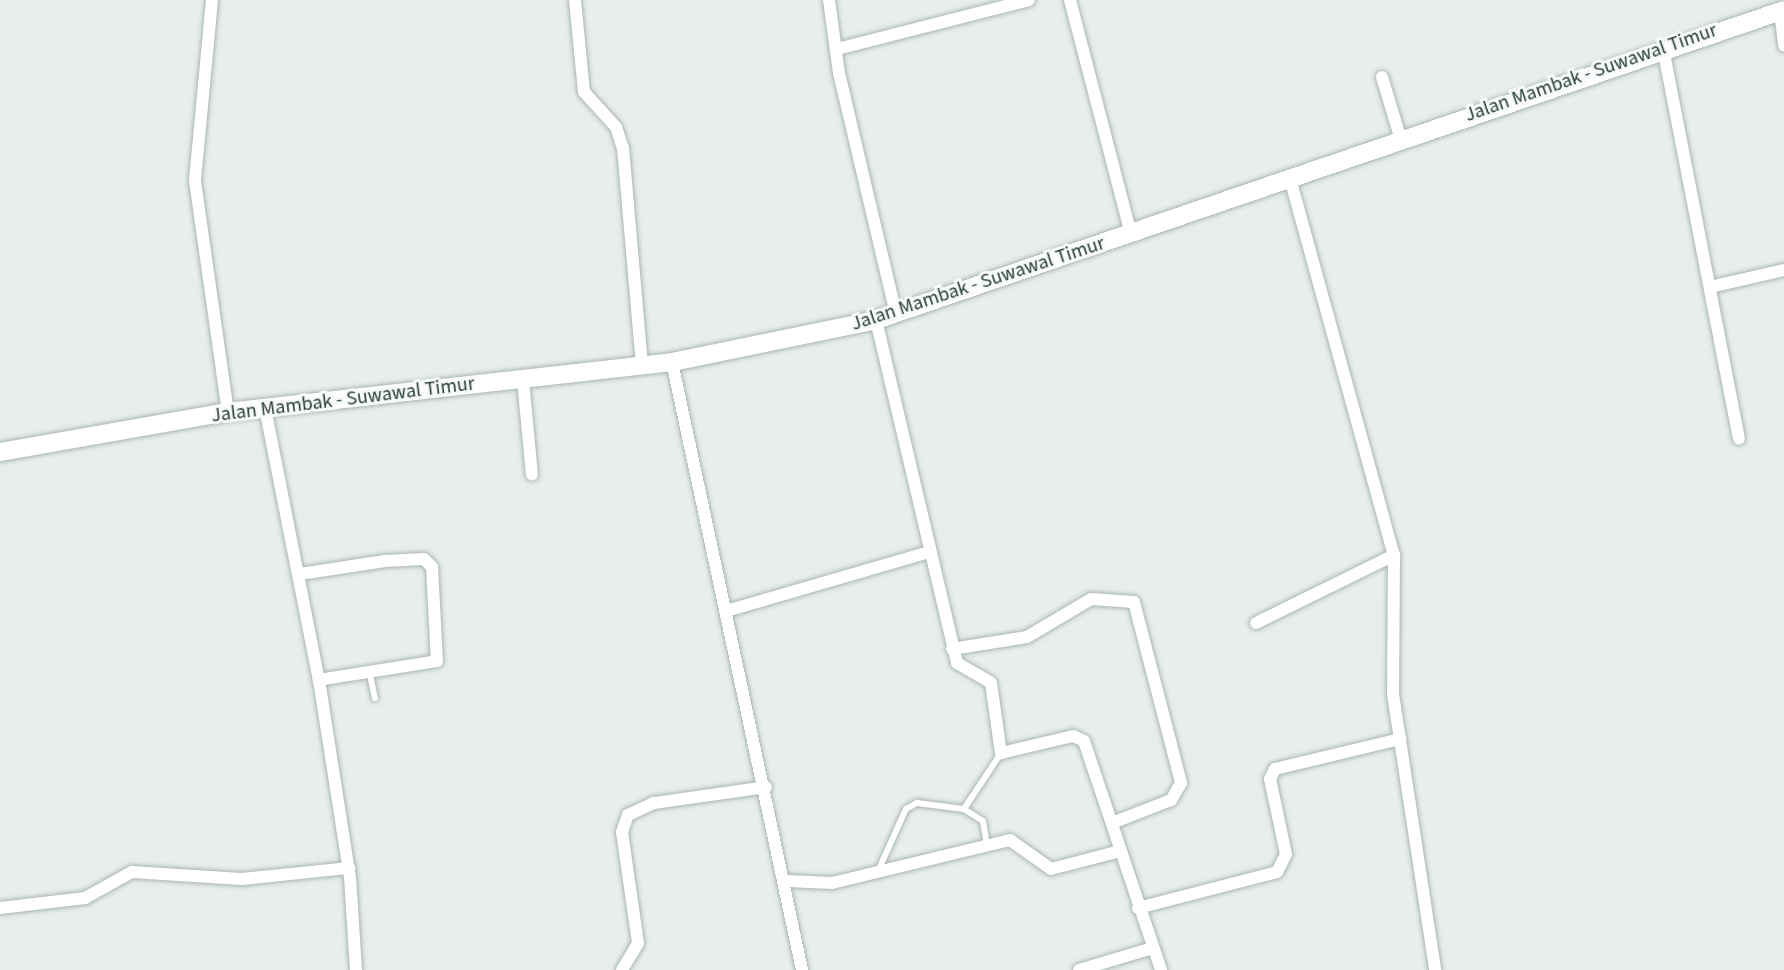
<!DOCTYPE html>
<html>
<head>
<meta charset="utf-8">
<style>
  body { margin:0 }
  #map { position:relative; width:1784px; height:970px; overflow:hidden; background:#e7eeeb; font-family:"Source Sans 3",sans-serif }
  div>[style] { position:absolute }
  .roads { filter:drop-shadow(0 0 2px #aab6b2) drop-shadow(0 0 2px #aab6b2) }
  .lane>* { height:6px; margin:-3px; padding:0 3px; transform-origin:3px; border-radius:3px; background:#fff }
  .street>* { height:12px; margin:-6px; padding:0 6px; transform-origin:6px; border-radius:6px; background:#fff }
  .secondary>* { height:18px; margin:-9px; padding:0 9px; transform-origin:9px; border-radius:9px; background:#fff }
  span { translate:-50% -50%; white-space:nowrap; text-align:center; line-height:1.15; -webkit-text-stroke:6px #f7faf9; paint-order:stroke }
  .street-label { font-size:20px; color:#273e38 }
</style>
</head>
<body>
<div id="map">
  <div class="roads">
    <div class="lane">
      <i style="left:369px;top:670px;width:29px;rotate:78deg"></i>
      <i style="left:987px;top:846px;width:25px;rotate:-99deg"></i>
      <i style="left:983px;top:821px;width:22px;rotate:-148deg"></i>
      <i style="left:964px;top:809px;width:67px;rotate:-56.5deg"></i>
      <i style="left:878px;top:871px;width:68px;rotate:-65.7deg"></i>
      <i style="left:906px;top:809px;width:13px;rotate:-29deg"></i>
      <i style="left:917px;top:803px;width:47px;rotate:7.3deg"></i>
    </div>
    <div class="street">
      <i style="left:212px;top:0;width:182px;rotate:95.4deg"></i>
      <i style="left:195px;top:181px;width:233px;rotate:81.9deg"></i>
      <i style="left:575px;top:0;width:92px;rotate:84.4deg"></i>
      <i style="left:584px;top:92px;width:47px;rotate:47.6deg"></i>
      <i style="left:616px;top:127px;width:22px;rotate:72deg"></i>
      <i style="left:623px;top:148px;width:218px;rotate:85deg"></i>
      <i style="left:829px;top:0;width:74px;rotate:82.2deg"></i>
      <i style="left:839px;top:73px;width:249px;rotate:76.7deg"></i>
      <i style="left:1070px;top:0;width:242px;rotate:75.4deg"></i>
      <i style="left:1780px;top:11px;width:35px;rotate:83deg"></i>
      <i style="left:1663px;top:48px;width:398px;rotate:79deg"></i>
      <i style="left:837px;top:49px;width:198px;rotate:-14.3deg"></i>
      <i style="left:1382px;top:77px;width:66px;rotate:73.2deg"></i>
      <i style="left:1291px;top:182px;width:387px;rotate:74.6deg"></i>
      <i style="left:1394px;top:555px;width:139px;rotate:90.4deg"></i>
      <i style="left:1393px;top:694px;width:279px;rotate:81.3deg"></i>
      <i style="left:1714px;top:286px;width:72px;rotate:-12.9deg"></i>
      <i style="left:876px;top:320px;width:352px;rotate:76.7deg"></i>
      <i style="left:957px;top:663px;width:39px;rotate:30deg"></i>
      <i style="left:991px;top:683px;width:71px;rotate:81.9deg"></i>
      <i style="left:1001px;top:753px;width:74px;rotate:-13.3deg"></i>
      <i style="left:1073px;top:736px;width:12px;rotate:24deg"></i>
      <i style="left:1084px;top:741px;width:242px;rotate:71.4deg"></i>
      <i style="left:672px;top:362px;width:622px;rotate:77.93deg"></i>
      <i style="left:523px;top:380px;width:95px;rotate:84.6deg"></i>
      <i style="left:265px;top:408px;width:277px;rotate:78.8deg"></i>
      <i style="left:319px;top:680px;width:199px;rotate:81.1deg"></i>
      <i style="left:350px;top:877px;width:93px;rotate:86.3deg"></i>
      <i style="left:300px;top:574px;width:86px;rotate:-8.7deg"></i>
      <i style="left:385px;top:561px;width:39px;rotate:-3deg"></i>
      <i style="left:424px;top:559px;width:11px;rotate:45deg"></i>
      <i style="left:432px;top:567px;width:94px;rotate:87deg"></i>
      <i style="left:437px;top:661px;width:120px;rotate:170.9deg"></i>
      <i style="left:726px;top:611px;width:211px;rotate:-16.2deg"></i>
      <i style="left:1256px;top:623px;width:154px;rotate:-26.2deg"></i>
      <i style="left:952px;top:649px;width:76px;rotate:-9.1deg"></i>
      <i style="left:1027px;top:637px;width:74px;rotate:-30.7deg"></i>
      <i style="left:1091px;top:599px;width:43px;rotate:4deg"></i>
      <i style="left:1134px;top:602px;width:187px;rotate:75.4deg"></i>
      <i style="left:1181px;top:783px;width:20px;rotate:120deg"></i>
      <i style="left:1171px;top:800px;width:63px;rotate:158.7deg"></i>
      <i style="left:787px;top:881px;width:45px;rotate:2.5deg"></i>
      <i style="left:832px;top:883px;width:183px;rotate:-13.6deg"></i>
      <i style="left:1010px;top:840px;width:50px;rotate:35.3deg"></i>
      <i style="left:1051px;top:869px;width:71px;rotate:-14.6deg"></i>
      <i style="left:0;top:908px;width:86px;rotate:-6.7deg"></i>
      <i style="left:85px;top:898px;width:54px;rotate:-29deg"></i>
      <i style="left:132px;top:872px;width:110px;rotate:3.6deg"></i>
      <i style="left:242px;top:879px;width:108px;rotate:-5.9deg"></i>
      <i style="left:1138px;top:908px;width:144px;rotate:-14.5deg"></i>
      <i style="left:1277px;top:872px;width:20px;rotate:-63deg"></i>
      <i style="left:1286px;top:854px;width:77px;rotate:-102deg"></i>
      <i style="left:1270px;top:779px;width:11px;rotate:-63deg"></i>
      <i style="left:1275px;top:769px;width:129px;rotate:-13.5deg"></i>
      <i style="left:622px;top:970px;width:31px;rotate:-59deg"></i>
      <i style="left:638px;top:943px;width:112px;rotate:-98.2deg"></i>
      <i style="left:622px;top:832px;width:18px;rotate:-71deg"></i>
      <i style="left:628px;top:815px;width:29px;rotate:-25deg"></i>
      <i style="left:654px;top:803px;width:113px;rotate:-8.1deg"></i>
      <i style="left:1079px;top:970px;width:77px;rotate:-16.6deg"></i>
    </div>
    <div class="secondary">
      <i style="left:0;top:452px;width:231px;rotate:-10deg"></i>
      <i style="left:228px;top:412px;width:447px;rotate:-6.4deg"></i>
      <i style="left:672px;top:362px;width:208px;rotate:-11.6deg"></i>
      <i style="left:876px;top:320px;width:959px;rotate:-18.85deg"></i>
    </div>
  </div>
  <div class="street-label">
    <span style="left:1591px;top:73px;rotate:-19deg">Jalan Mambak - Suwawal Timur</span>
    <span style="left:978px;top:284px;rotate:-18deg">Jalan Mambak - Suwawal Timur</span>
    <span style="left:343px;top:400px;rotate:-7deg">Jalan Mambak - Suwawal Timur</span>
  </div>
</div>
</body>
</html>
